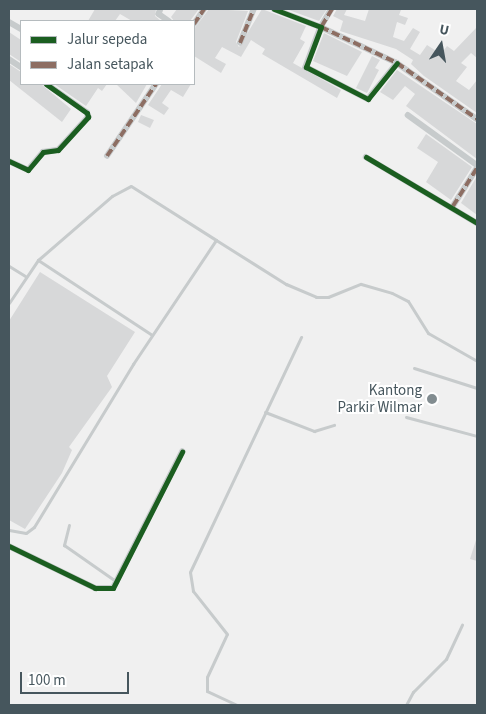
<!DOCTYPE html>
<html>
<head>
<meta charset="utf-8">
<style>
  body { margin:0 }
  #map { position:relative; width:486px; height:714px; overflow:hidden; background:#f0f0f0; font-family:"Source Sans 3",sans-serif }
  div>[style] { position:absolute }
  .building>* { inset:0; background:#d7d8d9 }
  .service>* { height:3px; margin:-1.5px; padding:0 1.5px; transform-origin:1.5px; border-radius:1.5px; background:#c7cbcc }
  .minor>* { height:5.5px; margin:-2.75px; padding:0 2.75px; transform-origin:2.75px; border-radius:2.75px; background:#c7cbcc }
  .quiet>* { height:4px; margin-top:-2px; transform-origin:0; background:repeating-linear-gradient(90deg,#8d6e63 0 8px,transparent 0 12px) }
  .cycleway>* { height:5px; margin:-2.5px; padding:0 2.5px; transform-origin:2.5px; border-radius:2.5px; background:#1b5e20 }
  .dots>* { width:14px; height:14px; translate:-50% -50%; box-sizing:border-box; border:2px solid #fff; border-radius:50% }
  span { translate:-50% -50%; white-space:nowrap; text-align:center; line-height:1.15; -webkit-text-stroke:4px #fff; paint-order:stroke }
  .poi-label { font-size:15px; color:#46565d }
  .right { translate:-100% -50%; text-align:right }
  .frame { position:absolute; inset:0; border:10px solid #46565d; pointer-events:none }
  .legend { position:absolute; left:20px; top:20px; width:175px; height:65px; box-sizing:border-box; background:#fff; border:1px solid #b5bbbe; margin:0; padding:6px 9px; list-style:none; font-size:15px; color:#46565d }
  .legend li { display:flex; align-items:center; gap:10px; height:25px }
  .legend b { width:25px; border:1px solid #b5bbbe }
  .north { position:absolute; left:416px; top:20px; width:50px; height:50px; -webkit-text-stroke:4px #fff; paint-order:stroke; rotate:12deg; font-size:14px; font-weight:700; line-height:20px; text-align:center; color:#46565d }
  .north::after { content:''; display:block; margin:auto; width:18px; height:22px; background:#46565d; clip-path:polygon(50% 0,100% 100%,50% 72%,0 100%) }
  .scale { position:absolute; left:20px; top:672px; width:109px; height:22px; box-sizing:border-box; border:2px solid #46565d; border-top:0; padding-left:6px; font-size:15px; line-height:18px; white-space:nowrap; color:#46565d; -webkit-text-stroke:4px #fff; paint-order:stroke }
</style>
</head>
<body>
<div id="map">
  <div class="building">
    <i style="clip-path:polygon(95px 9px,156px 9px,155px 16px,161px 21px,132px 21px,120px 14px,115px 21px,88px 21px)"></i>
    <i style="clip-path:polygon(177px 9px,199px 9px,190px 21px,174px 21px,171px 17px)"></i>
    <i style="clip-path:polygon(209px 9px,248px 11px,236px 42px,239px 47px,262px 9px,306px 26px,300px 39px,305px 42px,293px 63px,341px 90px,337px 98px,262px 54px,265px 49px,251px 40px,241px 57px,222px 47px,215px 58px,226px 64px,221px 73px,194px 56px,194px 29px)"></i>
    <i style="clip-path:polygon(286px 9px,327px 9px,319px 21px)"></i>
    <i style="clip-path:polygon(337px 9px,347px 9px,344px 15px,365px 21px,369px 9px,401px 10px,399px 15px,408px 18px,405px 25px,397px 22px,393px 37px,404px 41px,413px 28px,420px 32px,410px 49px,420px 55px,427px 45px,441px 54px,447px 46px,454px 51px,477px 27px,477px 58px,471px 53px,461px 63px,467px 67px,456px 81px,469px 90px,477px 80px,477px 113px,424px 76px,411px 64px,413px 60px,396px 49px,340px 31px,343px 21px,333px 16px)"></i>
    <i style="clip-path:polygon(9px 32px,21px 40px,21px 62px,9px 54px)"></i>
    <i style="clip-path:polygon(324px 33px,362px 52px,347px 76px,313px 61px)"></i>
    <i style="clip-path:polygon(372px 56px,380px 60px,375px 68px,379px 70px,367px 93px,356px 88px)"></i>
    <i style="clip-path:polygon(9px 64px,21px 72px,21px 84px,41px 84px,71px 109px,62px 122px,9px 80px)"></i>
    <i style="clip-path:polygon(397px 70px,477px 124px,477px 159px,406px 106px,415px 94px,405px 86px,393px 100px,380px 92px)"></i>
    <i style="clip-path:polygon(54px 84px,107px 84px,102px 91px,98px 88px,86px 106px)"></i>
    <i style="clip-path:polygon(116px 84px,147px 84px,136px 103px)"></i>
    <i style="clip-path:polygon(162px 84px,191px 84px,183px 97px,171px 90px,162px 103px,169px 108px,164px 115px,148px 105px)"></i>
    <i style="clip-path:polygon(141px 115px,154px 120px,150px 128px,138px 122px)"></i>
    <i style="clip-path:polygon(426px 134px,472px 167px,451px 200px,426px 182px,438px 162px,417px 148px)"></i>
    <i style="clip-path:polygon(477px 176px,477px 215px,461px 203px)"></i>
    <i style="clip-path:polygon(40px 272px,135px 332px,107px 376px,112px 387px,69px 447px,72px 450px,62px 473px,25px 529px,9px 520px,9px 321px)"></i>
    <i style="clip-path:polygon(476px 540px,477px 540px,477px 561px,470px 559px)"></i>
  </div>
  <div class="service">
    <i style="left:38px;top:260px;width:98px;rotate:-40.9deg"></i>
    <i style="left:112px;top:196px;width:21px;rotate:-28deg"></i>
    <i style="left:131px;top:186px;width:101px;rotate:32.4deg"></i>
    <i style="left:9px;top:266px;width:19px;rotate:32deg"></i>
    <i style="left:9px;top:303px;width:52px;rotate:-56deg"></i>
    <i style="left:38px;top:260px;width:136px;rotate:33.3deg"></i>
    <i style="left:414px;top:368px;width:66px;rotate:17.6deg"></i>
    <i style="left:265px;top:412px;width:53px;rotate:21.2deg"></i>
    <i style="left:314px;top:431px;width:21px;rotate:-17deg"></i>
    <i style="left:406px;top:417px;width:73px;rotate:15deg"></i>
    <i style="left:69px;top:525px;width:21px;rotate:104deg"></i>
    <i style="left:64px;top:545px;width:65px;rotate:34.9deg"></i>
    <i style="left:9px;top:530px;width:17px;rotate:10deg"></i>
    <i style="left:26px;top:533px;width:10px;rotate:-37deg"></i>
    <i style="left:34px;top:527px;width:191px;rotate:-58.7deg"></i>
    <i style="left:133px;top:364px;width:149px;rotate:-56.2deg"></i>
    <i style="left:216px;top:240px;width:83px;rotate:32.2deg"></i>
    <i style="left:286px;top:284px;width:33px;rotate:23deg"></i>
    <i style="left:316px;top:297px;width:12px"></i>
    <i style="left:328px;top:297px;width:35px;rotate:-22deg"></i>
    <i style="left:361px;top:284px;width:32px;rotate:16deg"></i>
    <i style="left:392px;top:293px;width:18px;rotate:27deg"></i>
    <i style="left:408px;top:301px;width:38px;rotate:58deg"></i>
    <i style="left:428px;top:333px;width:56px;rotate:29.7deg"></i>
    <i style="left:237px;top:705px;width:33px;rotate:-155deg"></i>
    <i style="left:207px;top:691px;width:14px;rotate:-90deg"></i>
    <i style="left:207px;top:677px;width:47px;rotate:-65.1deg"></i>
    <i style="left:227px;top:634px;width:55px;rotate:-128.3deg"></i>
    <i style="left:193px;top:591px;width:19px;rotate:-99deg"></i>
    <i style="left:190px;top:572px;width:260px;rotate:-64.7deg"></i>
    <i style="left:406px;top:705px;width:15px;rotate:-62deg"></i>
    <i style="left:413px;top:692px;width:47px;rotate:-45deg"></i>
    <i style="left:446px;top:659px;width:38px;rotate:-65deg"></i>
  </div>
  <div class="minor">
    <i style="left:161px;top:9px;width:5px;rotate:112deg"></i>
    <i style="left:159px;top:14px;width:12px;rotate:35deg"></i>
    <i style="left:274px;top:9px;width:50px;rotate:21deg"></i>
    <i style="left:321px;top:27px;width:43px;rotate:110.6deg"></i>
    <i style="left:306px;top:67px;width:70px;rotate:27.3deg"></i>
    <i style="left:368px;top:99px;width:46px;rotate:-51.1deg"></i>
    <i style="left:332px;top:9px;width:21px;rotate:121deg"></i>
    <i style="left:321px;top:27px;width:84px;rotate:25.3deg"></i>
    <i style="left:397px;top:63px;width:98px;rotate:35deg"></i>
    <i style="left:9px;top:22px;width:14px;rotate:30deg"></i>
    <i style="left:194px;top:24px;width:18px;rotate:-56deg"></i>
    <i style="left:240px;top:43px;width:37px;rotate:-68deg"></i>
    <i style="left:9px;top:59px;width:14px;rotate:34deg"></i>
    <i style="left:408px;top:115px;width:85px;rotate:35.9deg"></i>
    <i style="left:107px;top:156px;width:87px;rotate:-55.8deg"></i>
    <i style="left:366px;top:157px;width:129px;rotate:30.7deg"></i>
    <i style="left:9px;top:161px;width:21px;rotate:25deg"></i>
    <i style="left:28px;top:170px;width:23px;rotate:-50deg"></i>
    <i style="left:43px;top:152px;width:15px;rotate:-8deg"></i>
    <i style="left:58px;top:150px;width:45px;rotate:-47.7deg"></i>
    <i style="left:88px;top:117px;width:4px;rotate:-104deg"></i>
    <i style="left:87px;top:113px;width:50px;rotate:-144.7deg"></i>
    <i style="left:453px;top:206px;width:45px;rotate:-57.7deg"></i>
    <i style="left:9px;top:546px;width:96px;rotate:26deg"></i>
    <i style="left:95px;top:588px;width:18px"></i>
    <i style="left:113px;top:588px;width:153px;rotate:-63.1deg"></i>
  </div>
  <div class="quiet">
    <i style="left:332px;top:9px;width:21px;rotate:121deg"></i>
    <i style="left:321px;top:27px;width:84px;rotate:25.3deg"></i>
    <i style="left:397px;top:63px;width:98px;rotate:35deg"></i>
    <i style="left:194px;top:24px;width:18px;rotate:-56deg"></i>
    <i style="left:240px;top:43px;width:37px;rotate:-68deg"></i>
    <i style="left:107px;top:156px;width:87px;rotate:-55.8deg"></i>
    <i style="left:453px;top:206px;width:45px;rotate:-57.7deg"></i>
  </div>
  <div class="cycleway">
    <i style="left:274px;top:9px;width:50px;rotate:21deg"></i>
    <i style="left:321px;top:27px;width:43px;rotate:110.6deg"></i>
    <i style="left:306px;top:67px;width:70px;rotate:27.3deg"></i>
    <i style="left:368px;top:99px;width:46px;rotate:-51.1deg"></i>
    <i style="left:366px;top:157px;width:129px;rotate:30.7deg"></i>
    <i style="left:9px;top:161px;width:21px;rotate:25deg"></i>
    <i style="left:28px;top:170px;width:23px;rotate:-50deg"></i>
    <i style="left:43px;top:152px;width:15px;rotate:-8deg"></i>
    <i style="left:58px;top:150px;width:45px;rotate:-47.7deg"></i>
    <i style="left:88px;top:117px;width:4px;rotate:-104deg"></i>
    <i style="left:87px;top:113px;width:50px;rotate:-144.7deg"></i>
    <i style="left:9px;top:546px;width:96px;rotate:26deg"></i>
    <i style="left:95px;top:588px;width:18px"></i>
    <i style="left:113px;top:588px;width:153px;rotate:-63.1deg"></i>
  </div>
  <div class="dots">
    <i style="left:432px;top:399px;background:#828c90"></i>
  </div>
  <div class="poi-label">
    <span class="right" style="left:422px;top:399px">Kantong<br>Parkir Wilmar</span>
  </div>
  <div class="frame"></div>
  <ul class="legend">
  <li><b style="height:6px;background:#1b5e20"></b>Jalur sepeda</li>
  <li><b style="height:6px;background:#8d6e63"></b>Jalan setapak</li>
  </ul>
  <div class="north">U</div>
  <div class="scale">100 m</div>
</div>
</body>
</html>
